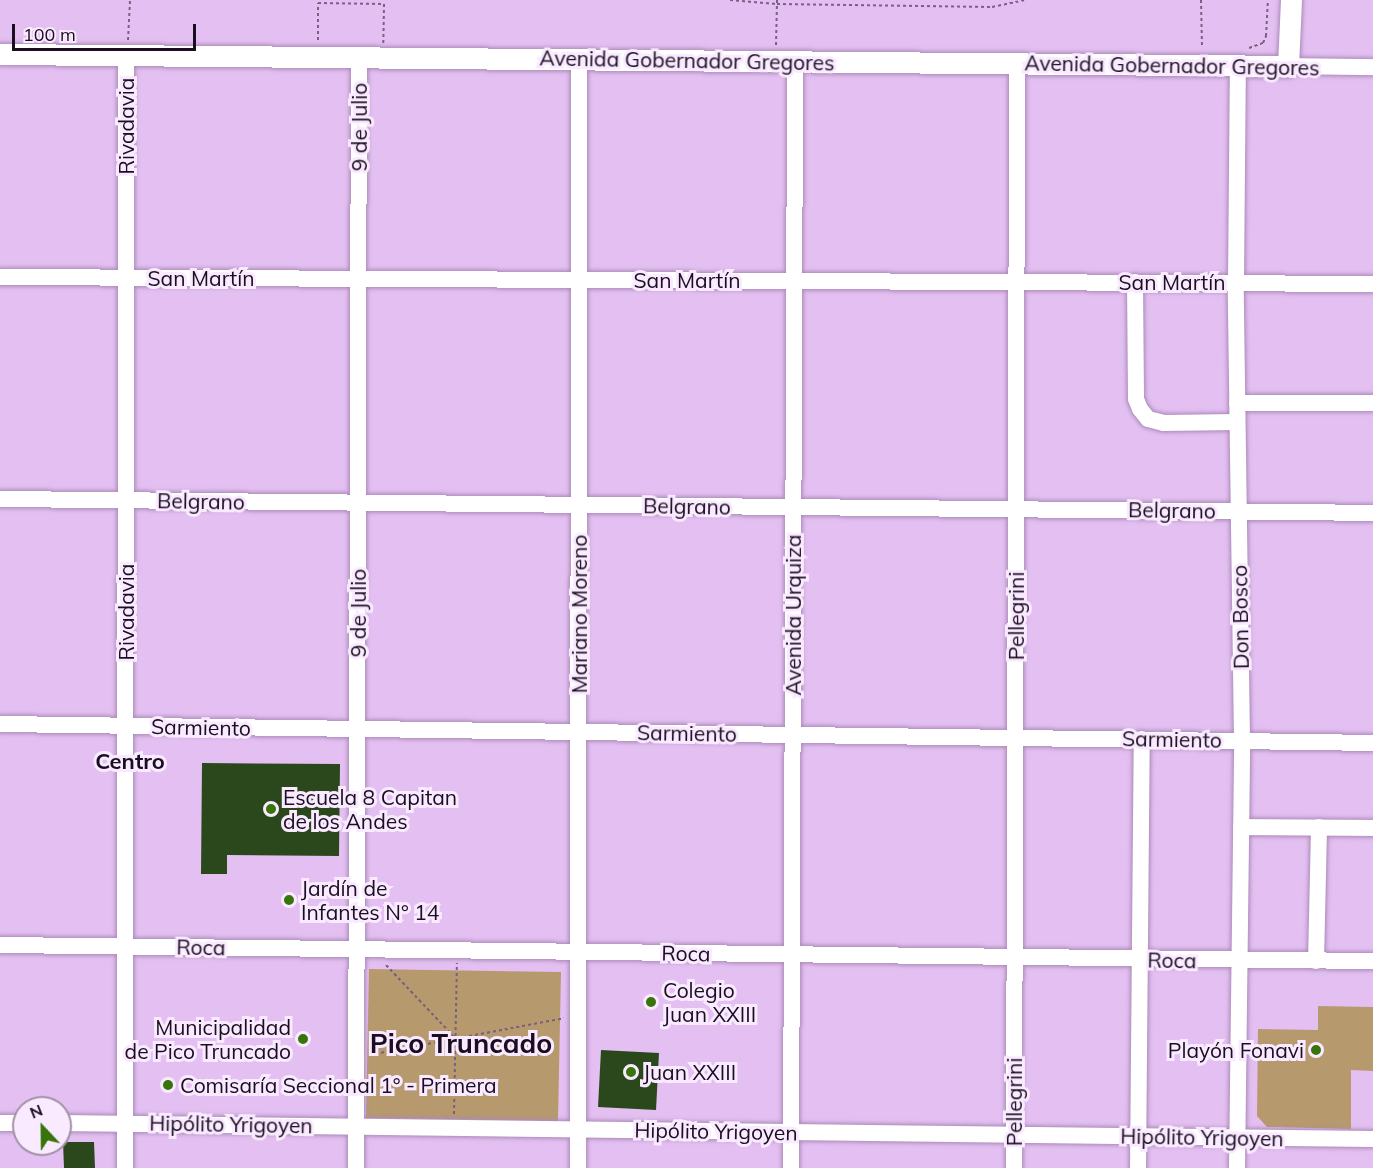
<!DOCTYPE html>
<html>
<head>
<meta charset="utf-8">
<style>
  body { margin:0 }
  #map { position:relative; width:1373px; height:1168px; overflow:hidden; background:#e4c0f2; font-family:Mulish,sans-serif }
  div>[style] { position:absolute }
  .green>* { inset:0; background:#b7996e }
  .building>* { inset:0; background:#2b481c }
  .path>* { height:2px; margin-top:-1px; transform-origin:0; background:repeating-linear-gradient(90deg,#786081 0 3px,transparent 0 6px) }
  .roads { filter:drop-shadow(0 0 2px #ab8ab9) drop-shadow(0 0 2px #ab8ab9) }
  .minor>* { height:16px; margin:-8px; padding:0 8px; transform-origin:8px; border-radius:8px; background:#fff }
  .major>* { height:21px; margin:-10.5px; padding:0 10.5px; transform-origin:10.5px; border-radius:10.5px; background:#fff }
  .dots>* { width:16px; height:16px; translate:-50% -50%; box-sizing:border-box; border:3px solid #f9eaff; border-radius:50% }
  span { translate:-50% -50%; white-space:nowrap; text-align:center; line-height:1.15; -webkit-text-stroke:6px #f9eaff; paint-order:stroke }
  .street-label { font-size:21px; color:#1b0e20 }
  .poi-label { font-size:21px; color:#1b0e20 }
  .left { translate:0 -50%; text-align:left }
  .right { translate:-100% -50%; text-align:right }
  .neighbourhood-label { font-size:22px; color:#1b0e20; font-weight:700 }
  .district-label { font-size:27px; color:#1b0e20; font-weight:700 }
  .north { position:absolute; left:12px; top:1096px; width:60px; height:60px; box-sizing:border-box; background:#f9eaff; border:2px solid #a092a6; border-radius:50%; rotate:338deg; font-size:16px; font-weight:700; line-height:24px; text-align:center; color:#1b0e20 }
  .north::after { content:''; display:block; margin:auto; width:21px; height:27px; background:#377409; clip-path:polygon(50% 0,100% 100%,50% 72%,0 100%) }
  .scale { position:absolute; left:12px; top:24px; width:184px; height:27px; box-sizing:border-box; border:3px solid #1b0e20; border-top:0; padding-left:8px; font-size:18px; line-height:21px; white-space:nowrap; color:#1b0e20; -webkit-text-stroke:4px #f9eaff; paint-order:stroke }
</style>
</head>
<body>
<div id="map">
  <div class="green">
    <i style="clip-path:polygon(369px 969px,561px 972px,558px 1121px,366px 1118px)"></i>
    <i style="clip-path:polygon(1318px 1006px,1373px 1007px,1373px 1071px,1351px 1070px,1351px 1129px,1267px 1127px,1257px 1116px,1258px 1029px,1318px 1030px)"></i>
  </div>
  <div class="building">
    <i style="clip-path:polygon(202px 763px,340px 764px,339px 856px,227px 855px,227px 874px,201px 874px)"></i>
    <i style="clip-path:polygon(601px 1050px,659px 1053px,656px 1110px,598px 1107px)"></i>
    <i style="clip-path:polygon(63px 1142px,94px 1142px,95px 1168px,64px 1168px)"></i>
  </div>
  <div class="path">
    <i style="left:730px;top:0;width:47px;rotate:4.9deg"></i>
    <i style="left:777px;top:4px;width:215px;rotate:0.8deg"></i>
    <i style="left:992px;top:7px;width:35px;rotate:-12deg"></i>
    <i style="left:1201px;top:0;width:48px;rotate:88.8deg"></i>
    <i style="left:128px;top:40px;width:40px;rotate:-87.1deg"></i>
    <i style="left:318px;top:40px;width:37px;rotate:-90deg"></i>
    <i style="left:318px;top:3px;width:66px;rotate:0.9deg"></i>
    <i style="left:384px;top:4px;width:39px;rotate:91deg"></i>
    <i style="left:776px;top:45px;width:45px;rotate:-88.7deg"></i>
    <i style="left:1249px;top:48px;width:15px;rotate:-20deg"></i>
    <i style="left:1263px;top:43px;width:8px;rotate:-67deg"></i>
    <i style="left:1266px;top:36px;width:36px;rotate:-87deg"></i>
    <i style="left:386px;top:965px;width:99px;rotate:46.6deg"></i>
    <i style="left:369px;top:1055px;width:198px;rotate:-10.7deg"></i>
    <i style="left:454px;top:1114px;width:151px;rotate:-88.9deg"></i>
  </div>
  <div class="roads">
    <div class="minor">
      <i style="left:1288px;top:66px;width:85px;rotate:0.7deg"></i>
      <i style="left:0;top:277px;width:1373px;rotate:0.29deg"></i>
      <i style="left:1135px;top:282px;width:117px;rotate:89.5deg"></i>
      <i style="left:1136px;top:399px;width:11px;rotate:68deg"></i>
      <i style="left:1140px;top:409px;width:13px;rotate:51deg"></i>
      <i style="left:1148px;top:419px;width:16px;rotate:14deg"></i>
      <i style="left:1164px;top:423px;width:73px;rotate:-0.8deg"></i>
      <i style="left:1237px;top:403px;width:136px"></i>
      <i style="left:0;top:499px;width:1373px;rotate:0.58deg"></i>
      <i style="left:0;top:724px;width:1373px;rotate:0.79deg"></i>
      <i style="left:1241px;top:827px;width:132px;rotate:0.4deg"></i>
      <i style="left:0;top:945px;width:1373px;rotate:0.67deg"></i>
      <i style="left:1316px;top:961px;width:134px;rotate:-88.7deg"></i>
      <i style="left:0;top:1123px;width:24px"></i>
      <i style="left:60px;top:1123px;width:1313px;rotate:0.7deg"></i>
      <i style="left:125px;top:1168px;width:1112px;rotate:-89.95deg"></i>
      <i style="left:356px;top:1168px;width:1110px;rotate:-89.85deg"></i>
      <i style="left:578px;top:1168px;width:1108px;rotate:-89.95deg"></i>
      <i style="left:791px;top:1168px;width:1107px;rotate:-89.79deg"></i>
      <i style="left:1014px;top:1168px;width:1105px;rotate:-89.84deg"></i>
      <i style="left:1138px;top:1168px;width:429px;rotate:-89.5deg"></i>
      <i style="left:1237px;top:1168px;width:428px;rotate:-89.3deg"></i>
      <i style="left:1242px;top:740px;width:458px;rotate:-90.8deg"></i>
      <i style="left:1236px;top:282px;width:217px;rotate:-89.5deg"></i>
    </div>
    <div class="major">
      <i style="left:0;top:54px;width:1288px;rotate:0.53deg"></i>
      <i style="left:1288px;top:66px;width:66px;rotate:-87.4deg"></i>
    </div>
  </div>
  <div class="dots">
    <i style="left:271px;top:809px;background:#377409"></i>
    <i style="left:289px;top:900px;background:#377409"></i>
    <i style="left:651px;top:1002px;background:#377409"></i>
    <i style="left:303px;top:1039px;background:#377409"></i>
    <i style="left:1316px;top:1050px;background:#377409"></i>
    <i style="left:631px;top:1072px;background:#377409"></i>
    <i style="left:168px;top:1085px;background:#377409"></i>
  </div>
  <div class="street-label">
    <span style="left:687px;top:60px;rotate:1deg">Avenida Gobernador Gregores</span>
    <span style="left:1172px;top:65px;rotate:1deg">Avenida Gobernador Gregores</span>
    <span style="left:126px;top:126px;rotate:-90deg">Rivadavia</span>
    <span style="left:359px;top:127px;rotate:-90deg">9 de Julio</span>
    <span style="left:201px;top:278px">San Martín</span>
    <span style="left:687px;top:280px">San Martín</span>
    <span style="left:1172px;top:282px">San Martín</span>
    <span style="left:201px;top:501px;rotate:1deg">Belgrano</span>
    <span style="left:687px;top:506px;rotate:1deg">Belgrano</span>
    <span style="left:1172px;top:510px;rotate:1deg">Belgrano</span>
    <span style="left:126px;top:612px;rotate:-90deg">Rivadavia</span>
    <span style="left:358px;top:613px;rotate:-90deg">9 de Julio</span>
    <span style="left:579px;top:614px;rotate:-90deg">Mariano Moreno</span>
    <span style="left:793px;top:615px;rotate:-90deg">Avenida Urquiza</span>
    <span style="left:1016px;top:616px;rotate:-90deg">Pellegrini</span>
    <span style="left:1240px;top:617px;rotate:-91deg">Don Bosco</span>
    <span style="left:201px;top:727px;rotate:1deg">Sarmiento</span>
    <span style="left:687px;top:733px;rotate:1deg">Sarmiento</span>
    <span style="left:1172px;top:739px;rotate:1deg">Sarmiento</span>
    <span style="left:201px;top:947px;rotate:1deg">Roca</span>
    <span style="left:686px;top:953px;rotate:1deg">Roca</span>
    <span style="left:1172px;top:960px;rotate:1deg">Roca</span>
    <span style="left:1014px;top:1102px;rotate:-90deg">Pellegrini</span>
    <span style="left:231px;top:1124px;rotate:1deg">Hipólito Yrigoyen</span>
    <span style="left:716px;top:1131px;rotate:1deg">Hipólito Yrigoyen</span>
    <span style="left:1202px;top:1137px;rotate:1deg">Hipólito Yrigoyen</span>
  </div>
  <div class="poi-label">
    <span class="left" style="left:283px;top:809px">Escuela 8 Capitan<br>de los Andes</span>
    <span class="left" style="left:301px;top:900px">Jardín de<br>Infantes N° 14</span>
    <span class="left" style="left:663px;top:1002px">Colegio<br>Juan XXIII</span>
    <span class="right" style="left:291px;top:1039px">Municipalidad<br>de Pico Truncado</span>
    <span class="right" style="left:1304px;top:1050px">Playón Fonavi</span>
    <span class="left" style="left:643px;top:1072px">Juan XXIII</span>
    <span class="left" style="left:180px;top:1085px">Comisaría Seccional 1° - Primera</span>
  </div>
  <div class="neighbourhood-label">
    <span style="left:130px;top:762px">Centro</span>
  </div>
  <div class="district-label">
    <span style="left:461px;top:1044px">Pico Truncado</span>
  </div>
  <div class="north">N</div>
  <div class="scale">100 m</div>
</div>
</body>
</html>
